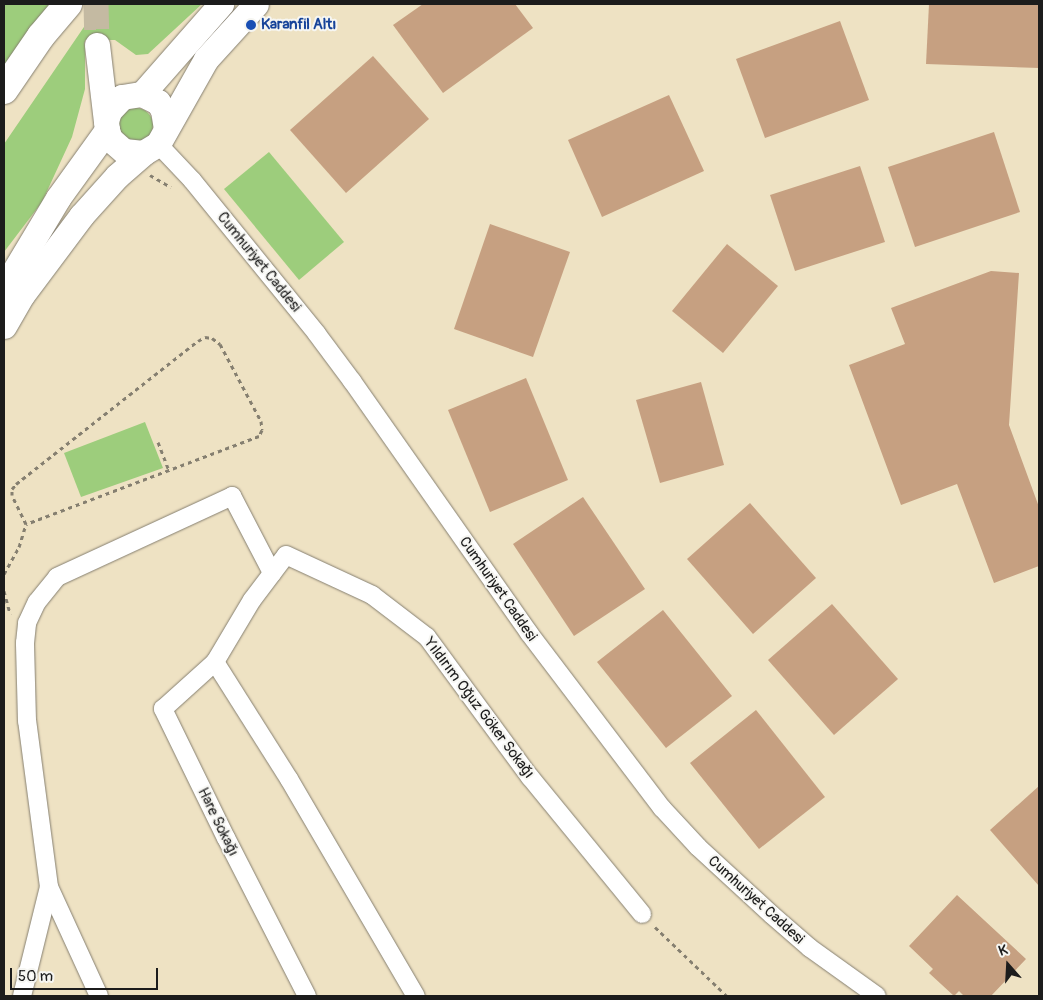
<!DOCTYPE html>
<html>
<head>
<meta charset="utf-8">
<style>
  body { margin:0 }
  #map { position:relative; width:1043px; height:1000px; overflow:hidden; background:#eee2c3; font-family:Pangolin,sans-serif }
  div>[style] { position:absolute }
  .green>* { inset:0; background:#9dcd7c }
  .round { border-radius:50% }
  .building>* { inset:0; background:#c6a081 }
  .secondary-tunnel>* { height:25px; margin-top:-12.5px; transform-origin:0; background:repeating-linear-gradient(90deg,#c4baa2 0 25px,transparent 0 37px) }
  .path>* { height:3px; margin-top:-1.5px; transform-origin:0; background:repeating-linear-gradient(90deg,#857f70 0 4px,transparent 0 8px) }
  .roads { filter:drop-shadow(0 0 1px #857f70) drop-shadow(0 0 1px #857f70) }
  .minor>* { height:18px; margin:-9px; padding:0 9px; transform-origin:9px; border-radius:9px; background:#fff }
  .secondary>* { height:25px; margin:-12.5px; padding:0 12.5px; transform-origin:12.5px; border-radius:12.5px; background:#fff }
  .motorway>* { height:28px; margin:-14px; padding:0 14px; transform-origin:14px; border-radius:14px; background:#fff }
  .dots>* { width:14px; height:14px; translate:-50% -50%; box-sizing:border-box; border:2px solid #f6f6f2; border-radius:50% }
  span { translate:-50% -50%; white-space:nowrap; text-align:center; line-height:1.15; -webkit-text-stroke:4px #f6f6f2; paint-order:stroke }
  .transit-label { font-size:15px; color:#164399; font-weight:700 }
  .left { translate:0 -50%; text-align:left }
  .street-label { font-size:15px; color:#1c1c1c }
  .frame { position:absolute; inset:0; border:5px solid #1c1c1c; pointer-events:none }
  .north { position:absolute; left:983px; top:940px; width:50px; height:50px; -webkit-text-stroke:4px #f6f6f2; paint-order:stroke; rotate:341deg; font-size:14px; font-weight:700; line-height:20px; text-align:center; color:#1c1c1c }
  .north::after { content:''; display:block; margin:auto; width:18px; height:22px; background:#1c1c1c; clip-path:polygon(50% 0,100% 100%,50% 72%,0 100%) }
  .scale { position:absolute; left:10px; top:968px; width:148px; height:22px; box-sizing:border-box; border:2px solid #1c1c1c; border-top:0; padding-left:6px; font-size:15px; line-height:18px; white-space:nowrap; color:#1c1c1c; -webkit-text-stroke:4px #f6f6f2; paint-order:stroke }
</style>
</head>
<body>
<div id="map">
  <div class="green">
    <i style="clip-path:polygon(4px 4px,53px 4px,4px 67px)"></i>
    <i style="clip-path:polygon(104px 4px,202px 4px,148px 54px,136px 55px,115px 40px,85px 40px,85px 89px,72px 137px,42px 202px,4px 252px,4px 144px,86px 24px)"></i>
    <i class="round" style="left:119px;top:108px;width:34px;height:34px"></i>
    <i style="clip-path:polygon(269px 152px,344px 242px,299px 280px,224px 189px)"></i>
    <i style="clip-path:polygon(145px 422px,163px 468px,81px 497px,64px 453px)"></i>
  </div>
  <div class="building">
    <i style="clip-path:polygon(423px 4px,515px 4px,533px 28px,443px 93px,393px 25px)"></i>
    <i style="clip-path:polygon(929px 4px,1039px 4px,1039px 68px,926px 64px)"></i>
    <i style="clip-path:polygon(840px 21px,869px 100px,765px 138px,736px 59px)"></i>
    <i style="clip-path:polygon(373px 56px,429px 119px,346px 193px,290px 130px)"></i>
    <i style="clip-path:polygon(669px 95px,704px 171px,602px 217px,568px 140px)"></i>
    <i style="clip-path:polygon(994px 132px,1020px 212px,915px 247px,888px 167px)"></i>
    <i style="clip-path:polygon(860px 166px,885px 242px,795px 271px,770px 195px)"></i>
    <i style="clip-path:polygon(490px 224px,570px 252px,533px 357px,454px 329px)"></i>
    <i style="clip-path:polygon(727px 244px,778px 286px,723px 353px,672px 311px)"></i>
    <i style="clip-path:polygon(991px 271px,1019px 273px,1009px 425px,1039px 507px,1039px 566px,994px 583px,957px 484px,901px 505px,849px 365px,905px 344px,891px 308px)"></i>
    <i style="clip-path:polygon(526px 378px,568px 480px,490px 512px,448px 410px)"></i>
    <i style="clip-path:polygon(701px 382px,724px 465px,660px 483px,636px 400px)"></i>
    <i style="clip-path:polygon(583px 497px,645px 589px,574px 636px,513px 544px)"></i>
    <i style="clip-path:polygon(750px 503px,816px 578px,753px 634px,687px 559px)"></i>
    <i style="clip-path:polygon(832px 604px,898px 679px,834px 735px,768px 660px)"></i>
    <i style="clip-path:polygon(663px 610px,732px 696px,666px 748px,597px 662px)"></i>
    <i style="clip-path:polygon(756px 710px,825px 797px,759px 849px,690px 763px)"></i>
    <i style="clip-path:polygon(1039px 786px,1039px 886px,990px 830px)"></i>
    <i style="clip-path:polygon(957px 895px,1026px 959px,991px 996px,964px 996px,959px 991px,954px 996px,929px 973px,933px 969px,909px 946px)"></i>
  </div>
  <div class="secondary-tunnel">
    <i style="left:96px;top:4px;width:41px;rotate:88.6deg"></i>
  </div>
  <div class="path">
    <i style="left:150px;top:175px;width:24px;rotate:30deg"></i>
    <i style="left:158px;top:442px;width:30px;rotate:69deg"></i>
    <i style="left:4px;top:574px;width:31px;rotate:-61deg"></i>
    <i style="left:19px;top:547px;width:24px;rotate:-73deg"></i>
    <i style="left:26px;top:524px;width:32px;rotate:-116deg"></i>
    <i style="left:12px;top:495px;width:6px;rotate:-90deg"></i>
    <i style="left:12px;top:489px;width:6px;rotate:-51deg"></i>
    <i style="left:16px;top:484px;width:231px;rotate:-38.2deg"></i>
    <i style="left:198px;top:341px;width:8px;rotate:-30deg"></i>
    <i style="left:205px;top:337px;width:7px;rotate:8deg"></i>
    <i style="left:212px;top:338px;width:10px;rotate:37deg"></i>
    <i style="left:220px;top:344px;width:87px;rotate:62deg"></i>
    <i style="left:261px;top:421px;width:9px;rotate:84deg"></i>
    <i style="left:262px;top:430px;width:7px;rotate:117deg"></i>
    <i style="left:259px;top:436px;width:249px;rotate:159.3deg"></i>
    <i style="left:4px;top:591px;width:24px;rotate:75deg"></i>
    <i style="left:655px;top:927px;width:100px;rotate:43.8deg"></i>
  </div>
  <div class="roads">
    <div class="minor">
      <i style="left:158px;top:144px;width:50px;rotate:46.6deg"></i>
      <i style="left:192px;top:180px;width:198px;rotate:50.9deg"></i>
      <i style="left:317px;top:334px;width:59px;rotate:53.3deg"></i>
      <i style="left:352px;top:381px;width:308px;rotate:54.9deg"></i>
      <i style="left:529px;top:633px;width:220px;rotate:52.8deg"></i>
      <i style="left:662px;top:808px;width:53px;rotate:47.3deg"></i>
      <i style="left:698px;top:847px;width:100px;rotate:42.6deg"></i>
      <i style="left:772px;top:915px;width:50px;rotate:41deg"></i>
      <i style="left:810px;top:948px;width:82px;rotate:35.6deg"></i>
      <i style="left:215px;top:662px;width:138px;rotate:57.7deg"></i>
      <i style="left:289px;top:779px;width:251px;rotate:59.7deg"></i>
      <i style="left:22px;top:996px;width:112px;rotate:-76.1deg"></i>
      <i style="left:99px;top:996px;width:120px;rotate:-114.6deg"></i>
      <i style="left:49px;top:887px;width:167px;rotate:-97.5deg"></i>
      <i style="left:27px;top:721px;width:78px;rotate:-91.5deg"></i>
      <i style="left:25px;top:643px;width:20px;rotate:-84deg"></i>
      <i style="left:27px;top:623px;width:23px;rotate:-65deg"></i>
      <i style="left:37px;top:602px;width:32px;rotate:-51deg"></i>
      <i style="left:57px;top:577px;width:193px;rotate:-24.8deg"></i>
      <i style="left:232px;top:496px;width:87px;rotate:62.5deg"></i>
      <i style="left:307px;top:996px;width:178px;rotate:-117.1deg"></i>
      <i style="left:226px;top:838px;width:144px;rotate:-116deg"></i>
      <i style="left:163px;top:709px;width:70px;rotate:-42.1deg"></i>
      <i style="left:215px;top:662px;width:72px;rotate:-59.2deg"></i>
      <i style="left:252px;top:600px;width:56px;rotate:-52.9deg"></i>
      <i style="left:286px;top:555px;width:95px;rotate:24.9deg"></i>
      <i style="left:372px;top:595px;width:69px;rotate:37.4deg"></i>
      <i style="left:427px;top:637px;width:174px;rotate:53.7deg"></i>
      <i style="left:530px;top:777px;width:177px;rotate:50.7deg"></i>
    </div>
    <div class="secondary">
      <i style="left:97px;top:45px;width:86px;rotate:83.3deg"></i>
      <i style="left:107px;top:130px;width:9px;rotate:72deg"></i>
      <i style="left:110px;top:139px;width:18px;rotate:41deg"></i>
      <i style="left:124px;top:151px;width:19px;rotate:6deg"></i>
      <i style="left:142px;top:94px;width:120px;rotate:-48.7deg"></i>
      <i style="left:106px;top:121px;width:10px;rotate:-73deg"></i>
      <i style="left:109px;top:111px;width:19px;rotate:-47deg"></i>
      <i style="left:122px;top:97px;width:20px;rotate:-9deg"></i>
      <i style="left:142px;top:94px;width:18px;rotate:27deg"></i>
      <i style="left:158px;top:102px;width:9px;rotate:58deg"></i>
      <i style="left:163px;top:110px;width:19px;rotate:81deg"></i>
      <i style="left:4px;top:288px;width:105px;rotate:-59deg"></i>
      <i style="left:58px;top:198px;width:84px;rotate:-54.2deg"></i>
      <i style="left:4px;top:326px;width:36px;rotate:-60deg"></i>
      <i style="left:22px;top:295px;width:99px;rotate:-53.2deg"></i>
      <i style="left:81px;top:216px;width:54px;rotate:-48deg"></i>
      <i style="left:117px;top:176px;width:35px;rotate:-41deg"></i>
      <i style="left:143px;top:153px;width:17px;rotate:-31deg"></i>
      <i style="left:158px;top:144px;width:98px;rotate:-60.5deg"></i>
      <i style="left:206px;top:59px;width:74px;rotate:-47.7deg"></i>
    </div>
    <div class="motorway">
      <i style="left:4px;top:90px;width:65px;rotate:-55.6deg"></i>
      <i style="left:41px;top:36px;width:42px;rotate:-49.8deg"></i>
    </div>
  </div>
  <div class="dots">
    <i style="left:251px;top:25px;background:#1a4fb4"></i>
  </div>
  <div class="transit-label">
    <span class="left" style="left:261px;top:25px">Karanfil Altı</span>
  </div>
  <div class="street-label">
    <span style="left:259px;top:262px;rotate:51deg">Cumhuriyet Caddesi</span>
    <span style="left:498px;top:589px;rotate:55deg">Cumhuriyet Caddesi</span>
    <span style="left:479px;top:708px;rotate:53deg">Yıldırım Oğuz Göker Sokağı</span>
    <span style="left:218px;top:822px;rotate:64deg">Hare Sokağı</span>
    <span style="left:756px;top:900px;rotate:42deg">Cumhuriyet Caddesi</span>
  </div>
  <div class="frame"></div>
  <div class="north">K</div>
  <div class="scale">50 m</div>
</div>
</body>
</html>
